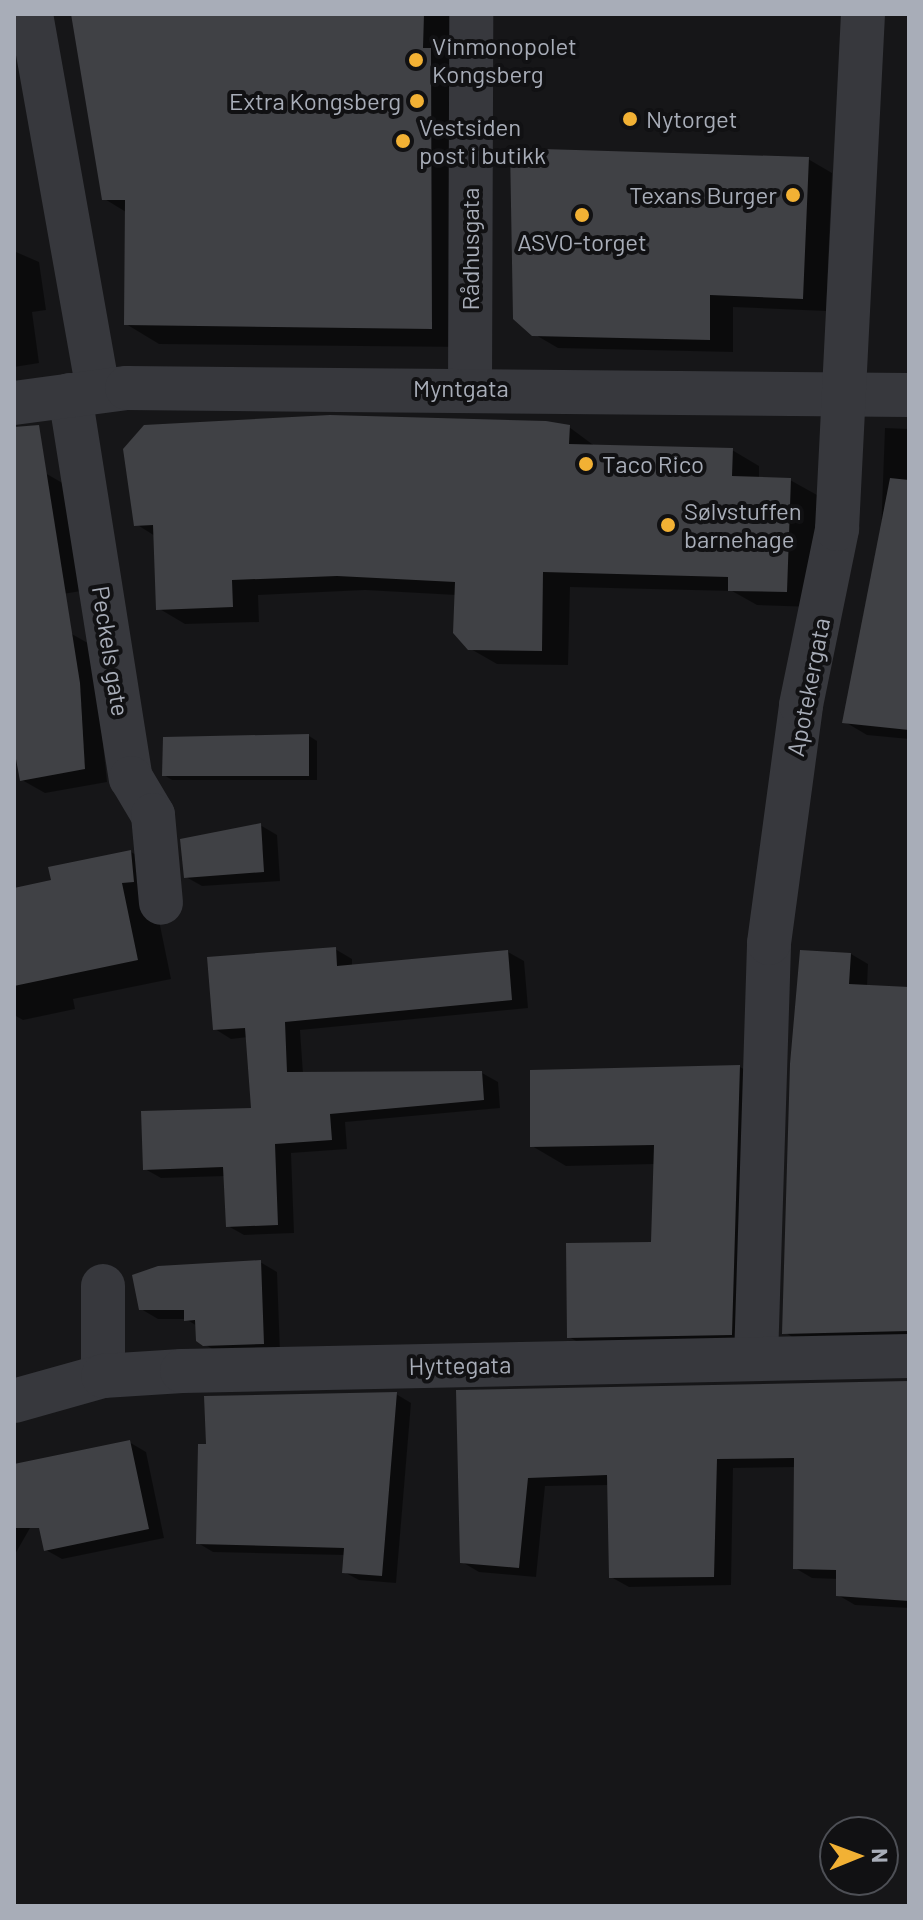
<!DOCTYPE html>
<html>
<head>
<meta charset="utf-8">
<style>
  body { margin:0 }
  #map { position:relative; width:923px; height:1920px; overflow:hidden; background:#161618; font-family:Barlow,sans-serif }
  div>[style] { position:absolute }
  .shadow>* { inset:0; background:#0007 }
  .building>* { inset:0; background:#404145 }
  .minor>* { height:44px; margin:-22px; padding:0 22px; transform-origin:22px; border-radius:22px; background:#37383d }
  .dots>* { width:22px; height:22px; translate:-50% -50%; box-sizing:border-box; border:4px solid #111113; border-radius:50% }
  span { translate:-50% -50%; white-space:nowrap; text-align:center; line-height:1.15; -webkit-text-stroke:8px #111113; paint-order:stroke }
  .poi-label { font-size:24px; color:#a8adb8 }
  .left { translate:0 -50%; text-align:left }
  .right { translate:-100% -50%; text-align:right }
  .street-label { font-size:24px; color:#a8adb8 }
  .frame { position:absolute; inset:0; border:16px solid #a8adb8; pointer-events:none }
  .north { position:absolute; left:819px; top:1816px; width:80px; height:80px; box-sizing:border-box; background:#111113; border:2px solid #4d4f55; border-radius:50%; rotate:89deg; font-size:22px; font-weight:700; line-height:32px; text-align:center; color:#a8adb8 }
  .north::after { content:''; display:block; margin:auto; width:28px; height:36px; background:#f2b134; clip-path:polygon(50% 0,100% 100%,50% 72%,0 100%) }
</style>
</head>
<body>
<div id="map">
  <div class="shadow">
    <i style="clip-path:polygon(73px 14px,456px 14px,466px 347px,159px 344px,126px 324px,126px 212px,103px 198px)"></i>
    <i style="clip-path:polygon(808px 159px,832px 173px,826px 311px,733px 307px,733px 352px,558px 348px,534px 334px)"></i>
    <i style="clip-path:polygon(14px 236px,16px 252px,39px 262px,46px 310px,32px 312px,39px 363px,14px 367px)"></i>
    <i style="clip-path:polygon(569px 427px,596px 447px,732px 450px,759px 466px,759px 479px,790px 480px,817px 495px,814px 607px,757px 605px,732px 591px,570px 587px,568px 665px,497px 664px,469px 648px,456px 595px,365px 590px,258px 595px,259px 622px,185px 624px,158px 608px,155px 536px,136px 524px)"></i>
    <i style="clip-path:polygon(885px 428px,909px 429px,909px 739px,867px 735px,845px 722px,881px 534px)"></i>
    <i style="clip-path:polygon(45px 473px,66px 485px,81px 591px,14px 602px,14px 477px)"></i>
    <i style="clip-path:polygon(70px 633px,93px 646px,107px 782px,45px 793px,22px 780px,19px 756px,14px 752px,14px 647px)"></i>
    <i style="clip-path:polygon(309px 736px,317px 741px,317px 780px,172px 780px,164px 775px)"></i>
    <i style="clip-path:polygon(260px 825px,277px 835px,280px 881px,202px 886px,186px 877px)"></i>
    <i style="clip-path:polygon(131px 852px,164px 871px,155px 901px,171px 979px,73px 999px,75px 1009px,23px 1020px,14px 1015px,14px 890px,53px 882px)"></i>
    <i style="clip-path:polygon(335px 949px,352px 959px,352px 967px,508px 952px,524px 961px,528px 1008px,300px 1030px,303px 1074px,482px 1073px,498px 1082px,500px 1108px,345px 1122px,347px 1149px,291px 1153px,294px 1233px,244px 1235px,228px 1226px,226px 1176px,161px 1178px,145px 1169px,253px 1109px,248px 1037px,231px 1039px,215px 1029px)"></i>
    <i style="clip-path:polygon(851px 954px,868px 964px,867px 987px,909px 989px,909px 1340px,801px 1342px,784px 1332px)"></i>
    <i style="clip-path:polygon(740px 1067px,773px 1086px,765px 1353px,603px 1356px,569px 1337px,653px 1244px,655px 1164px,566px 1166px,532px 1146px)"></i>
    <i style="clip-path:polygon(260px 1262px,277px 1272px,280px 1353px,221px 1354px,204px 1344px,197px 1326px,186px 1319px,158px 1319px,141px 1309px)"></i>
    <i style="clip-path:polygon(909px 1383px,909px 1608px,855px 1605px,838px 1595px,838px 1579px,812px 1578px,795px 1568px,796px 1467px,733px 1468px,731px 1585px,629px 1587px,611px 1577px,609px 1485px,545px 1486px,536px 1577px,479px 1572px,462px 1562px,459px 1392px)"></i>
    <i style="clip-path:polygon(396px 1394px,411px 1403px,396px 1583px,359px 1580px,344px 1572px,345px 1555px,213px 1552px,198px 1543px)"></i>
    <i style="clip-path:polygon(129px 1442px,146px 1452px,164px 1538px,62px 1559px,46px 1550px,38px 1514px,14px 1556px,14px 1482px)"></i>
  </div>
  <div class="building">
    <i style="clip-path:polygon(71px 14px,424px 14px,423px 48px,431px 48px,432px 329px,124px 325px,125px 200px,102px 200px)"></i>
    <i style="clip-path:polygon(510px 148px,809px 157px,803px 299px,710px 295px,710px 340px,532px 336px,513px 319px)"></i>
    <i style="clip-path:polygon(330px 415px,546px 421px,570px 425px,569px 444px,733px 448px,732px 476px,791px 478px,787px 592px,728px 591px,728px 577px,543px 572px,542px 651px,468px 650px,453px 633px,455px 582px,337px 576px,232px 580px,233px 607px,156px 610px,153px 525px,134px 526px,123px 449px,144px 425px)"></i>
    <i style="clip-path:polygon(39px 425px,80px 683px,85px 769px,20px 781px,14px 748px,14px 427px)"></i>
    <i style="clip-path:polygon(890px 478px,909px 480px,909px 730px,842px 723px)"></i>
    <i style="clip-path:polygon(309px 734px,309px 776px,162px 776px,163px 737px)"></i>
    <i style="clip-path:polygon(261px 823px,264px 872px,184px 878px,180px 839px)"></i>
    <i style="clip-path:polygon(131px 850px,134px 882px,122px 883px,138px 960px,14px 986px,14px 888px,51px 880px,48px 867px)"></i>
    <i style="clip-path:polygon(336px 947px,337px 966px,508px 950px,512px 1000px,285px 1022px,287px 1072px,482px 1071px,484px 1100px,330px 1114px,332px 1140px,275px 1144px,278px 1225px,226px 1227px,223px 1167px,143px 1170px,141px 1111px,251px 1108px,245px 1028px,213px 1030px,207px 957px)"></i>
    <i style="clip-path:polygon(800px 950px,851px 953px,849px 984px,909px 987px,909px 1331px,782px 1334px,790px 1064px)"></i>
    <i style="clip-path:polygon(740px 1065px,732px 1335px,567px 1338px,566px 1243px,651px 1242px,654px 1145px,530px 1147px,530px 1070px)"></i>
    <i style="clip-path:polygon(261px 1260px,264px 1344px,203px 1346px,196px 1341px,195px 1320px,184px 1321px,184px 1310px,139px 1310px,132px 1275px,158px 1266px)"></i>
    <i style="clip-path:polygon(909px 1381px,909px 1601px,836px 1596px,836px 1570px,793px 1569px,794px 1458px,717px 1459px,714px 1577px,609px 1578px,607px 1475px,528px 1478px,519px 1568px,460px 1563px,456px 1390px)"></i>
    <i style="clip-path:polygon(397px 1392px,382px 1576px,342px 1573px,344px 1548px,196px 1544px,198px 1444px,206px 1444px,204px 1396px)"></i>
    <i style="clip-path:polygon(130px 1440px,149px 1529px,44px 1551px,39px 1528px,14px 1528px,14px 1464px)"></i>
  </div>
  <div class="minor">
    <i style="left:31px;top:14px;width:383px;rotate:79.9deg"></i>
    <i style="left:470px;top:389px;width:375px;rotate:-89.8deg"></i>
    <i style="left:70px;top:395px;width:388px;rotate:81deg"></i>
    <i style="left:131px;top:778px;width:43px;rotate:59.3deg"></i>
    <i style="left:153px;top:815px;width:88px;rotate:84.8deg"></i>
    <i style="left:14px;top:403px;width:114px;rotate:-7.6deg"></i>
    <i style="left:127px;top:388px;width:782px;rotate:0.51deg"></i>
    <i style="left:756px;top:1359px;width:416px;rotate:-88.2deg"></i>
    <i style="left:769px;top:943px;width:240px;rotate:-82.3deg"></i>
    <i style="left:801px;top:705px;width:180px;rotate:-78.4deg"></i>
    <i style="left:837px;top:529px;width:516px;rotate:-87.11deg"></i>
    <i style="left:103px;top:1376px;width:90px;rotate:-90deg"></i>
    <i style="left:14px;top:1401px;width:92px;rotate:-15.7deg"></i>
    <i style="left:103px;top:1376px;width:79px;rotate:-3.6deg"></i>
    <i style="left:182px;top:1371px;width:727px;rotate:-1.18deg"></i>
  </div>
  <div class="dots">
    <i style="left:416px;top:60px;background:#f2b134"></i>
    <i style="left:417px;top:101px;background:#f2b134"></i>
    <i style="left:630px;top:119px;background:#f2b134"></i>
    <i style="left:403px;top:141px;background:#f2b134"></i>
    <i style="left:793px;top:195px;background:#f2b134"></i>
    <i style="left:582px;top:215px;background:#f2b134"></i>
    <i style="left:586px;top:464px;background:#f2b134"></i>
    <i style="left:668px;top:525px;background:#f2b134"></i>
  </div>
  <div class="poi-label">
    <span class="left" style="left:432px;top:60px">Vinmonopolet<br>Kongsberg</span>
    <span class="right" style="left:401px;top:101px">Extra Kongsberg</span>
    <span class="left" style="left:646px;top:119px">Nytorget</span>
    <span class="left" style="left:419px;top:141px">Vestsiden<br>post i butikk</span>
    <span class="right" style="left:777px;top:195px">Texans Burger</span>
    <span style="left:582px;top:242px">ASVO-torget</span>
    <span class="left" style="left:602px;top:464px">Taco Rico</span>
    <span class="left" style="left:684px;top:525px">Sølvstuffen<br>barnehage</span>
  </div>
  <div class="street-label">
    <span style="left:470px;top:249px;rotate:-90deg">Rådhusgata</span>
    <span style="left:461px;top:388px">Myntgata</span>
    <span style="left:111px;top:651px;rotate:81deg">Peckels gate</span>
    <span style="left:808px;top:687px;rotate:-79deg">Apotekergata</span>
    <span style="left:460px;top:1365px;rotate:-1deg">Hyttegata</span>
  </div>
  <div class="frame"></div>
  <div class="north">N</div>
</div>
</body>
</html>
